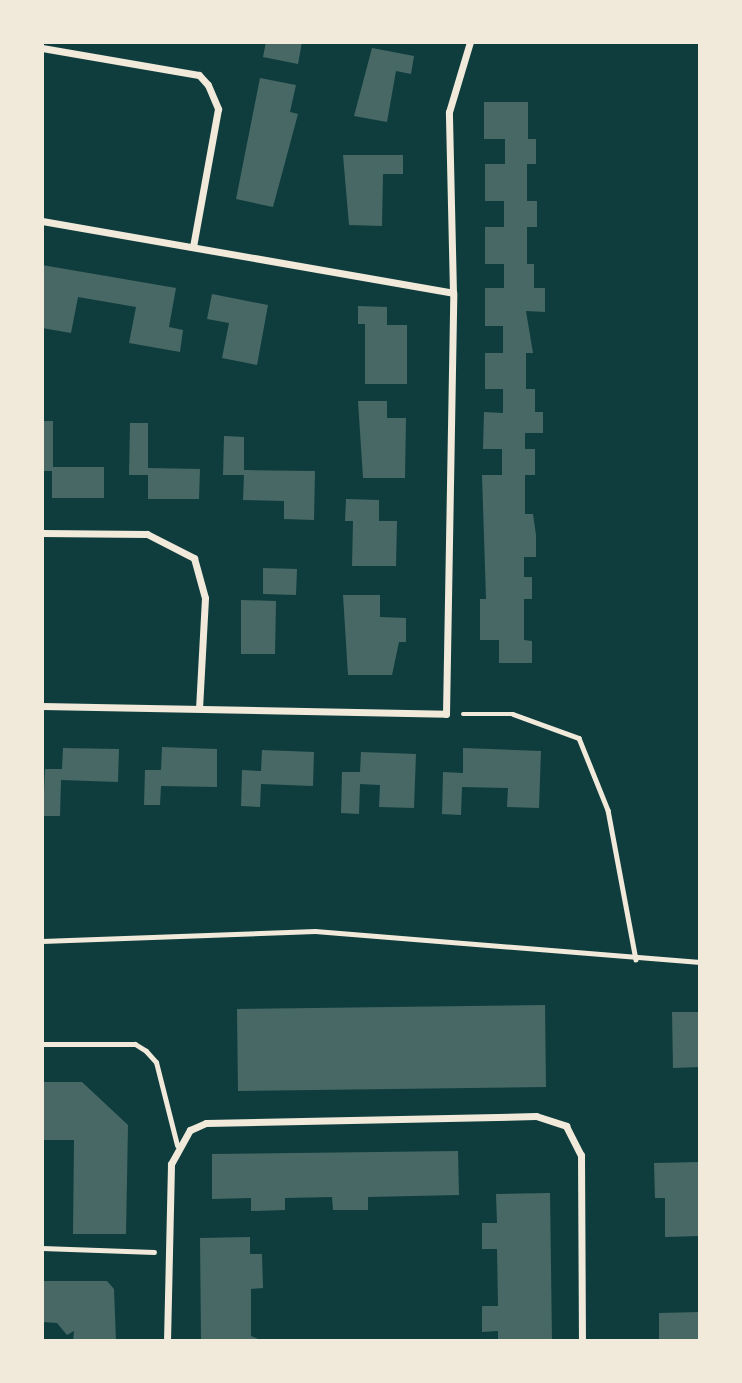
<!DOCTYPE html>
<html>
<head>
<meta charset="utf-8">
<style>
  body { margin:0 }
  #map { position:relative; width:742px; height:1383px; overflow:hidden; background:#0f3d3e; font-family:"Playfair Display",serif }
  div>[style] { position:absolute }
  .building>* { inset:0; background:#486865 }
  .path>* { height:4.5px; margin:-2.25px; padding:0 2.25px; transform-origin:2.25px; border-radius:2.25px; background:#f1e9da }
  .service>* { height:5px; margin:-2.5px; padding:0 2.5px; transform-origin:2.5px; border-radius:2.5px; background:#f1e9da }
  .minor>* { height:7px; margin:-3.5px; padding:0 3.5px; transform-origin:3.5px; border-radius:3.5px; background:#f1e9da }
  span { translate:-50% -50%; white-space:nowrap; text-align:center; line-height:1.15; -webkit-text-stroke:7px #f1e9da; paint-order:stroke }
  .frame { position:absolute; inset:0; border:44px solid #f1e9da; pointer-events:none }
</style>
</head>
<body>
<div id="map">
  <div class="building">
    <i style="clip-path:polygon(266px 42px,302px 42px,298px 64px,263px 57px)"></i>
    <i style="clip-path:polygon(372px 48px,414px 56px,411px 74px,396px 71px,387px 122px,354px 116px)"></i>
    <i style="clip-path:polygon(260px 78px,296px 85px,290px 112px,298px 114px,273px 207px,236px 199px)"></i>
    <i style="clip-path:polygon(484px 102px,528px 102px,528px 139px,536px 139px,536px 164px,527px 164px,527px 201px,537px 201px,537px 227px,527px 227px,527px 264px,534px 264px,534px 288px,545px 288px,545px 312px,526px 311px,533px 353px,526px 353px,526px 389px,535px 389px,535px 412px,543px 412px,543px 433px,525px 433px,525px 449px,535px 449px,535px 475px,525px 475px,525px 514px,533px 514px,536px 535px,536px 557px,524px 557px,524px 577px,532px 577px,532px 599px,524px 599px,524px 640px,532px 641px,532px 663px,499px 663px,499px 640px,480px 640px,480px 599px,486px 599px,482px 475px,502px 475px,502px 449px,483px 449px,484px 412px,503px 413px,503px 389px,485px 389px,485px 353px,503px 353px,503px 326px,485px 326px,485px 288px,504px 288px,504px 264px,485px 264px,485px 227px,504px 227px,504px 201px,485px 201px,485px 164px,505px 164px,505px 139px,484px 139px)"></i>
    <i style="clip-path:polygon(343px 155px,403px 155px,403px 174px,383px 174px,382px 226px,349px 225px)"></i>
    <i style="clip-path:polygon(42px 265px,176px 288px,169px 327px,183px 330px,180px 352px,129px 343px,136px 307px,78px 297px,71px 333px,42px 328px)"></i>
    <i style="clip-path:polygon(212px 294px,268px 305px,257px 365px,222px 358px,229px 323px,207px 319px)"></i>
    <i style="clip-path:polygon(358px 306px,387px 307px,387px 325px,407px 325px,407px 384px,365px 384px,365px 324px,358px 324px)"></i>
    <i style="clip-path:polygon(358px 401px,387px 401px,387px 418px,406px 418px,405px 478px,363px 478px)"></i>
    <i style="clip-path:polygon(42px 421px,53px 421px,53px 467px,104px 467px,104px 498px,52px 498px,52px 471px,42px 471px)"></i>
    <i style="clip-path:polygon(130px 423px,148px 423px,148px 468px,200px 469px,199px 499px,148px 499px,148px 475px,129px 475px)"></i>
    <i style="clip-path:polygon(224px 436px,244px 437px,244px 470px,315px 471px,314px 520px,284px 519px,284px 501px,243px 500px,244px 475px,223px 475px)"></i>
    <i style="clip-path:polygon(346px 499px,379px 500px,379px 521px,397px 521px,396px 566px,352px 566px,353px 521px,345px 521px)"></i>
    <i style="clip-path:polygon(263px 568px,297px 569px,296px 595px,263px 594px)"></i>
    <i style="clip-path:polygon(343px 595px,380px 595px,380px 617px,406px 618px,406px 642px,399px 642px,392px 675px,348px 675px)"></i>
    <i style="clip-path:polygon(241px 600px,276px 601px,275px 654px,241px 654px)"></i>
    <i style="clip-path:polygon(162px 747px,217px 749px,217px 787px,161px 786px,160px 805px,144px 805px,145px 770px,161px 770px)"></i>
    <i style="clip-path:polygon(63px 748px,119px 749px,118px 782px,61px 780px,60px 816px,43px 816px,45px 769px,62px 769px)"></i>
    <i style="clip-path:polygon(463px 748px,541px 751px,539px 808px,507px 807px,508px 788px,462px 787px,461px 815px,442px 814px,443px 772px,463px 773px)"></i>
    <i style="clip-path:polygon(262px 750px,314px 752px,313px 786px,261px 784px,260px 807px,241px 806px,242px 770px,261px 771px)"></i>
    <i style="clip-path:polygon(361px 752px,416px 754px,414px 808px,379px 807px,380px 785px,360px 784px,359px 814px,341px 813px,342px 772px,360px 772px)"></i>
    <i style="clip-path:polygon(545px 1005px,546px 1087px,238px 1091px,237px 1009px)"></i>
    <i style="clip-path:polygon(672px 1012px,700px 1012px,700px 1067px,673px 1068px)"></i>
    <i style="clip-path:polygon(42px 1082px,82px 1082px,128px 1125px,126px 1234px,73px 1234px,74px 1140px,42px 1140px)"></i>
    <i style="clip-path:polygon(458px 1151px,459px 1195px,368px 1197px,368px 1210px,333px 1210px,332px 1197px,285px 1198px,285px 1210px,251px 1211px,251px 1198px,212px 1199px,212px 1154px)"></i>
    <i style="clip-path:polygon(700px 1162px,700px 1236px,665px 1237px,665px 1198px,655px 1198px,654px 1163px)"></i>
    <i style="clip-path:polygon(550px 1193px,552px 1341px,498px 1341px,498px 1331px,482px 1332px,482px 1306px,498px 1306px,497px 1249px,482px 1249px,482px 1223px,497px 1223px,496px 1194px)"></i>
    <i style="clip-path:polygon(250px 1237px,250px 1254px,262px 1254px,263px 1288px,251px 1289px,251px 1336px,263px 1341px,201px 1341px,200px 1238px)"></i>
    <i style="clip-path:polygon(42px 1281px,107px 1281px,114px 1289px,116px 1341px,73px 1341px,74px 1331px,67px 1335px,57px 1323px,42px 1322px)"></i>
    <i style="clip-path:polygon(700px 1312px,700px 1341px,659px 1341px,659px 1313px)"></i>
  </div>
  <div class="path">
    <i style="left:463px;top:714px;width:50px"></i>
    <i style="left:513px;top:714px;width:70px;rotate:20deg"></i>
    <i style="left:579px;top:738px;width:78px;rotate:68.1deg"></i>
    <i style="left:608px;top:810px;width:152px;rotate:79.4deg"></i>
    <i style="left:42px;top:941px;width:273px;rotate:-2.1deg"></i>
    <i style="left:315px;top:931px;width:386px;rotate:4.6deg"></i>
    <i style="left:42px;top:1248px;width:112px;rotate:2deg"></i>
  </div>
  <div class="service">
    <i style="left:42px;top:1044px;width:93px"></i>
    <i style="left:135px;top:1044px;width:13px;rotate:32deg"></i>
    <i style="left:146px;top:1051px;width:15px;rotate:48deg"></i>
    <i style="left:156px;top:1062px;width:86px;rotate:75.8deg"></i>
  </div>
  <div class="minor">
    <i style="left:42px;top:48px;width:159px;rotate:9.8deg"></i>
    <i style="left:199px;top:75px;width:13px;rotate:48deg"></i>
    <i style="left:208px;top:85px;width:26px;rotate:67deg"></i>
    <i style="left:218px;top:109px;width:139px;rotate:100.3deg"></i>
    <i style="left:42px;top:221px;width:417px;rotate:9.9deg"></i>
    <i style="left:42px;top:533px;width:105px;rotate:0.5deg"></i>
    <i style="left:147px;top:534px;width:53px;rotate:27.1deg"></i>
    <i style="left:194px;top:558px;width:41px;rotate:74.6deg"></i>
    <i style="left:205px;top:598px;width:110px;rotate:93.1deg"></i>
    <i style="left:42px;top:706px;width:404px;rotate:1.1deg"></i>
    <i style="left:446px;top:714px;width:421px;rotate:-89deg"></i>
    <i style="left:453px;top:293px;width:181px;rotate:-91.3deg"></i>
    <i style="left:449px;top:112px;width:73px;rotate:-73.3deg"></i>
    <i style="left:167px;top:1341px;width:177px;rotate:-88.7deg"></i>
    <i style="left:171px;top:1164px;width:39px;rotate:-61deg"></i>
    <i style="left:190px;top:1130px;width:17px;rotate:-24deg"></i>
    <i style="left:206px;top:1123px;width:330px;rotate:-1.2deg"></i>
    <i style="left:536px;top:1116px;width:32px;rotate:18deg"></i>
    <i style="left:566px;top:1126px;width:33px;rotate:63deg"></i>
    <i style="left:581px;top:1155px;width:186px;rotate:89.7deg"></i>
  </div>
  <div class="frame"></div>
</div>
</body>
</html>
